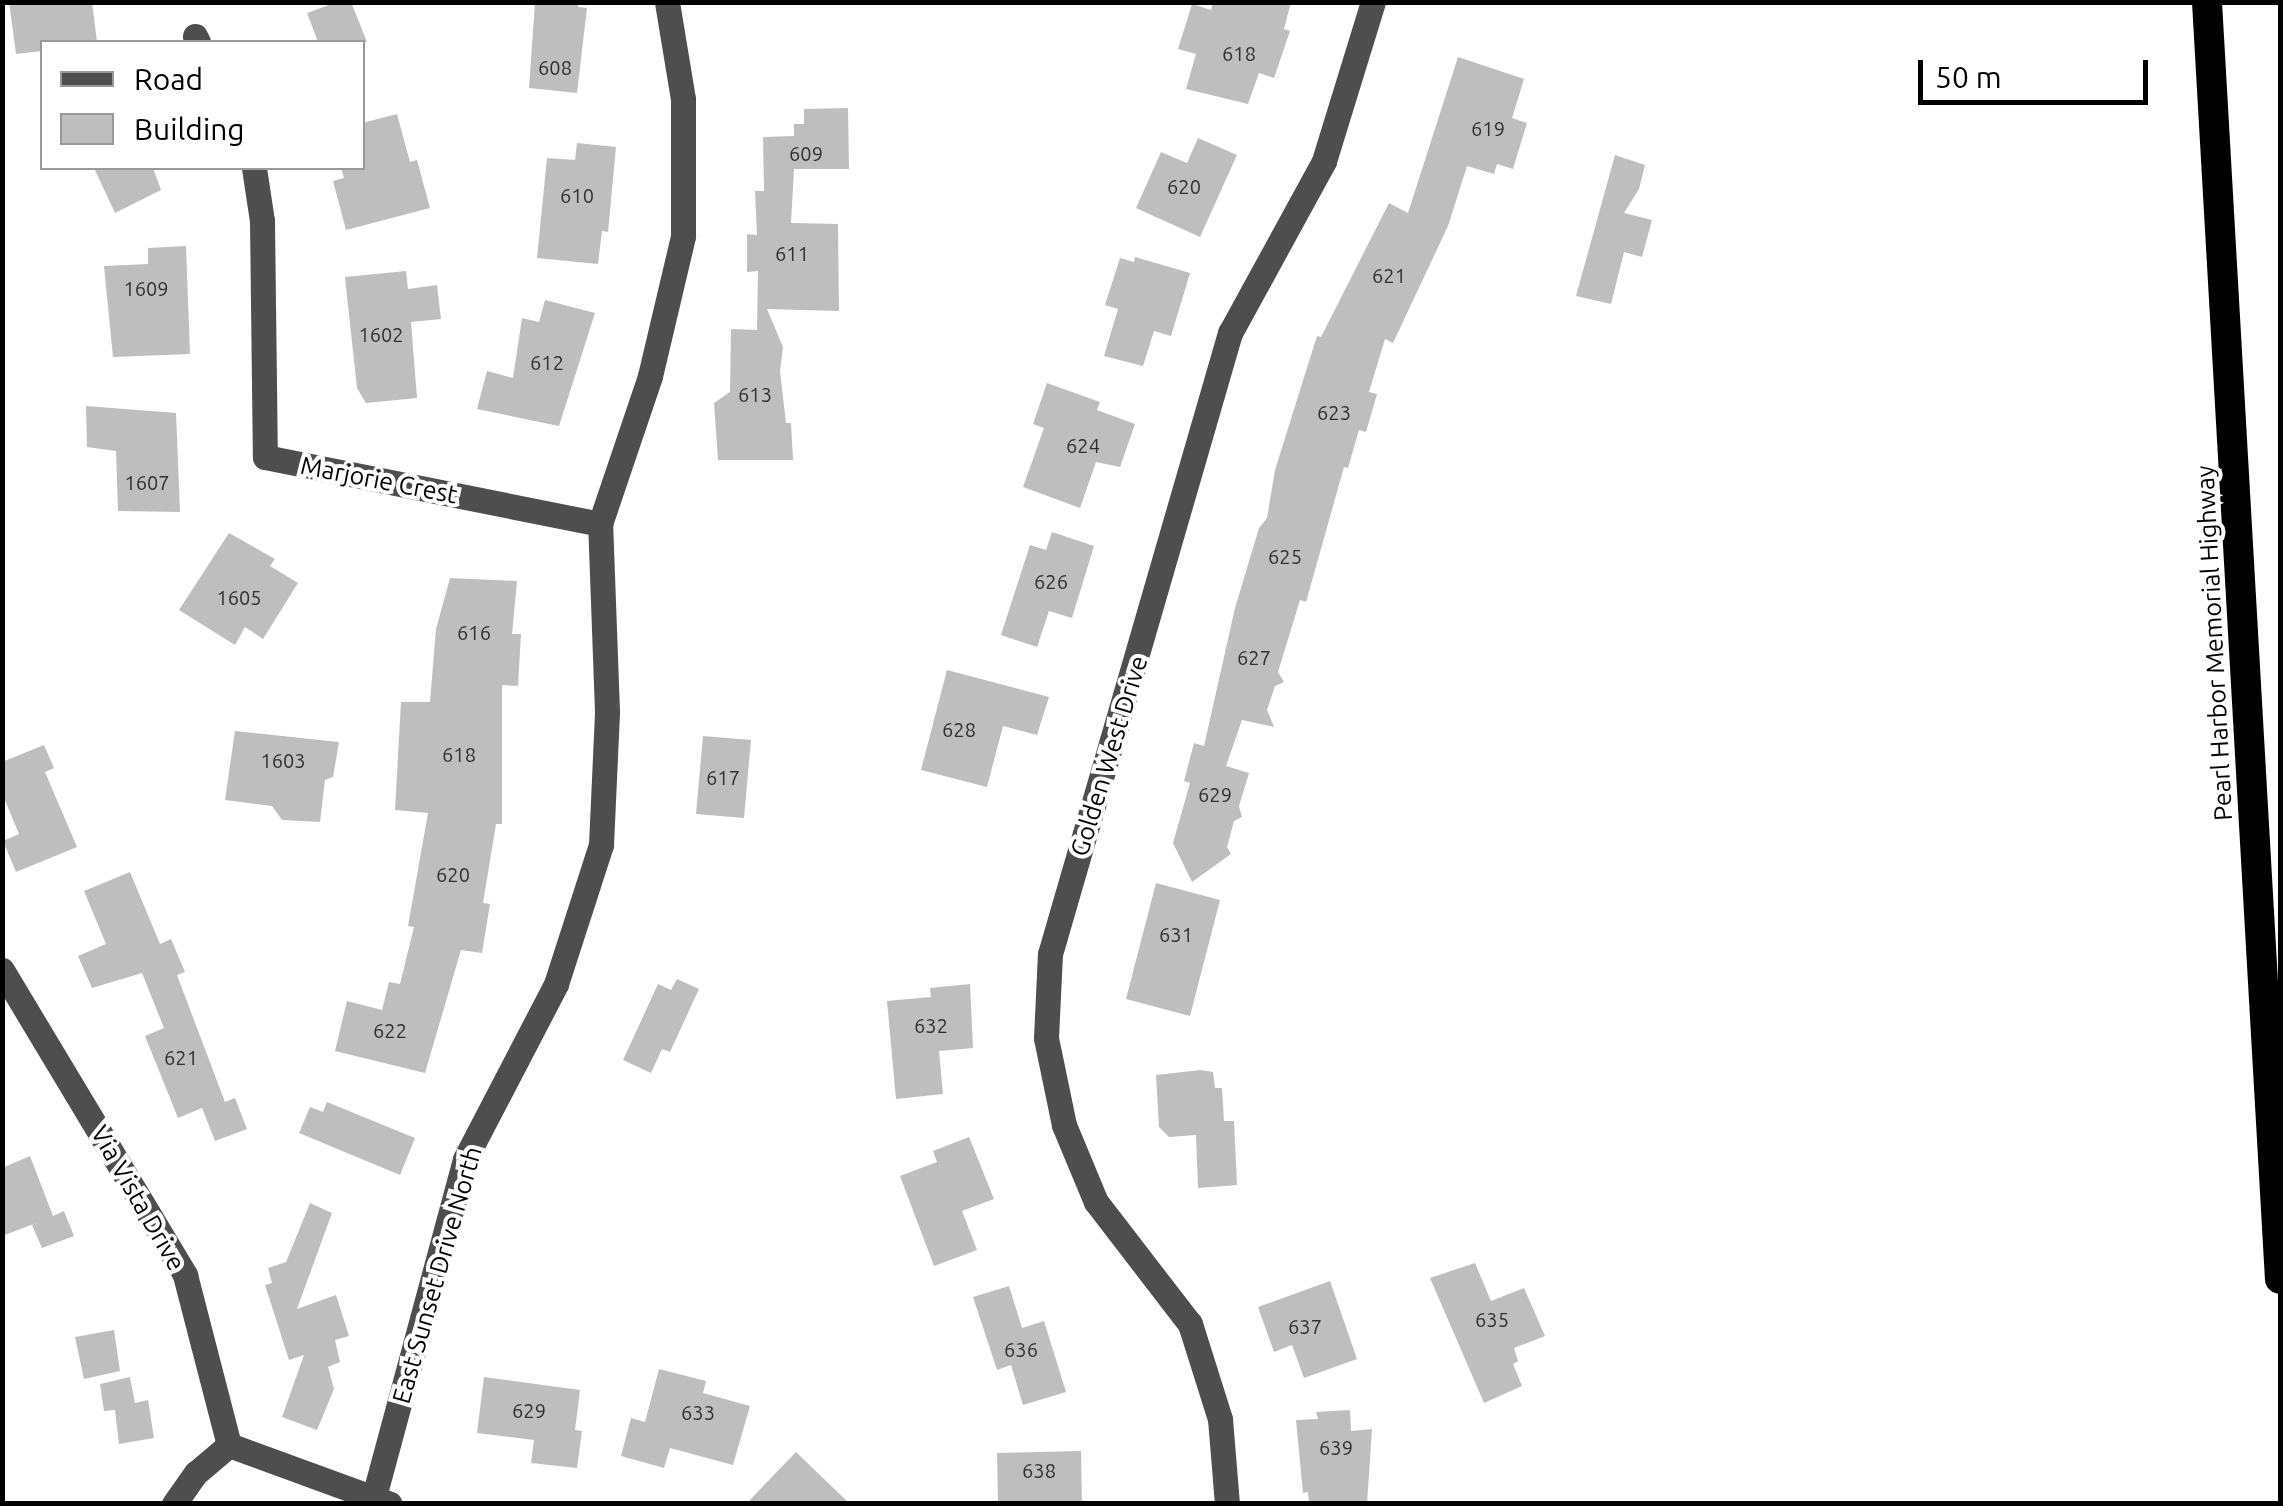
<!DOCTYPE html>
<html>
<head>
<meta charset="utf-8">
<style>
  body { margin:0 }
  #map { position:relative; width:2283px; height:1506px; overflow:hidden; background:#fff; font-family:Ubuntu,sans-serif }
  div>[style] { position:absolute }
  .building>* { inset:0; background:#bebebe }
  .minor>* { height:25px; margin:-12.5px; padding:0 12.5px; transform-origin:12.5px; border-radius:12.5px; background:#4e4e4e }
  .highway>* { height:30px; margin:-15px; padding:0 15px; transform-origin:15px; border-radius:15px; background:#000 }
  span { translate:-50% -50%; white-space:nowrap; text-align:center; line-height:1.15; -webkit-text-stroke:8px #fff; paint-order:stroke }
  .number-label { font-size:20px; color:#303030 }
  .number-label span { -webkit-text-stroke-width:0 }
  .street-label { font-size:25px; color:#000 }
  .frame { position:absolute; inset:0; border:5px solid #000; pointer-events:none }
  .legend { position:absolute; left:40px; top:40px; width:325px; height:130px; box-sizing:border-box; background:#fff; border:2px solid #999; margin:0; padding:12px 18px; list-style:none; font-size:30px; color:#000 }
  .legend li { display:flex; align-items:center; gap:20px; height:50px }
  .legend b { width:50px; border:2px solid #999 }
  .scale { position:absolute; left:1918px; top:60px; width:230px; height:45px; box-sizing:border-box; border:5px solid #000; border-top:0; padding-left:12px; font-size:30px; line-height:35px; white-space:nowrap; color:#000; -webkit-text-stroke:8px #fff; paint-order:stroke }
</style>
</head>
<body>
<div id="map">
  <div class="building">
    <i style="clip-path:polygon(9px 2px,92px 2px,97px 42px,42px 42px,42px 51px,16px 54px)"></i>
    <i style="clip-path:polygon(337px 2px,351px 2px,367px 42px,318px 42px,307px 13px)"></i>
    <i style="clip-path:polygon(535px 2px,578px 2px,578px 7px,587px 8px,577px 93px,529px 88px)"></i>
    <i style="clip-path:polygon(1213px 2px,1291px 2px,1284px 29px,1290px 31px,1274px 78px,1259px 73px,1248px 104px,1186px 89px,1196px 54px,1178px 49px,1192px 4px,1211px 10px)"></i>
    <i style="clip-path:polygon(1458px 57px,1524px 79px,1512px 118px,1527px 123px,1513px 169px,1497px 164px,1494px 174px,1467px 166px,1448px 226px,1393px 343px,1385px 339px,1369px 392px,1377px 394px,1366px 432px,1359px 430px,1348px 468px,1344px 467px,1306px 602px,1300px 600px,1278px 672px,1284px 682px,1275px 686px,1267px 710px,1274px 727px,1242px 720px,1226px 766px,1249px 773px,1239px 806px,1242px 817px,1234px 821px,1227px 847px,1231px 854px,1192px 882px,1173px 843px,1190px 783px,1184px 781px,1194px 743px,1204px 746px,1235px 608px,1259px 528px,1267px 518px,1275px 470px,1317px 336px,1321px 337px,1389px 203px,1408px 213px)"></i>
    <i style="clip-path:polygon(848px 108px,849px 169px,794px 169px,791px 223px,838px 224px,839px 311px,767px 309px,783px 347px,780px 371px,786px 423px,791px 423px,793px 460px,718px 460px,714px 403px,730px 392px,731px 329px,757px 330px,758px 271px,747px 272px,747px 234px,757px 235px,755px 191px,764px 191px,763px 137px,794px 136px,794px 124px,804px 124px,804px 109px)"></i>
    <i style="clip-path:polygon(397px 114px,410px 162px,417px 160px,430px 208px,346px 230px,333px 181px,344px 178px,341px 168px,362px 168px,362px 123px)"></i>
    <i style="clip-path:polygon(1198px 138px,1237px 155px,1200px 237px,1136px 208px,1161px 152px,1187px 163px)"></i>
    <i style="clip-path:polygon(577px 143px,616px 147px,608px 232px,602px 231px,598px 264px,537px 258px,547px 158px,575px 160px)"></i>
    <i style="clip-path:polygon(1615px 155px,1645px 165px,1639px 189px,1624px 213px,1652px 220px,1642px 257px,1624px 252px,1611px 304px,1576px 296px)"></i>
    <i style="clip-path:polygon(94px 168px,153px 168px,161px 190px,115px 213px)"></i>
    <i style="clip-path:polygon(186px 246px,190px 354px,113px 357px,104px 266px,148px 264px,148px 248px)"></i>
    <i style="clip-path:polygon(1135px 257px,1190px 273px,1171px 336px,1154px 331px,1143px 366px,1104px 356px,1118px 309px,1105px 305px,1120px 258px,1134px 262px)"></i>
    <i style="clip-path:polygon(406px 271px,408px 289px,437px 285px,441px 319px,411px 322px,417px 398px,366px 403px,357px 388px,345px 277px)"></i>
    <i style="clip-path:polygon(545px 300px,595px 313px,559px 426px,477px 409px,487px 371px,513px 378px,522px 318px,539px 322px)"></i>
    <i style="clip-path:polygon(1047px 383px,1100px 402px,1097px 410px,1135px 424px,1120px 467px,1096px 462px,1080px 508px,1023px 487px,1044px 428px,1033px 424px)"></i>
    <i style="clip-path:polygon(86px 406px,176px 413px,180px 512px,118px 511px,116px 451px,87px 447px)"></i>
    <i style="clip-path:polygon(1052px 532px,1094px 546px,1072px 618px,1049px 611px,1037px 647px,1001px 635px,1030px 545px,1046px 550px)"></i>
    <i style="clip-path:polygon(229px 533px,275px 559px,270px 566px,298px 583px,263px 639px,245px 627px,235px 645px,179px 610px)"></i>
    <i style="clip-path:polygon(450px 578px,517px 581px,512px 634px,521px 634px,518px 686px,502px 685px,502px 824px,496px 824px,483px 903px,490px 904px,482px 953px,461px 950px,425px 1073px,335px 1051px,347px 1001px,382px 1010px,389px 982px,400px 984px,414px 927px,408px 926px,428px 813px,395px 810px,401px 702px,430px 702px,436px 629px)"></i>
    <i style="clip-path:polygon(947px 670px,1049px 697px,1037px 735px,1003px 726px,987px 787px,921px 770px)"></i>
    <i style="clip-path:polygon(235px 731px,339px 742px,333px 777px,325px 780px,320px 822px,282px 820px,272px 806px,225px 800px)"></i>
    <i style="clip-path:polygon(703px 736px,751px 740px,744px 818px,696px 814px)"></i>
    <i style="clip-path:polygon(44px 745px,54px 768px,45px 772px,77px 847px,16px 872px,3px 841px,19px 834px,2px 793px,2px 762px)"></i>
    <i style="clip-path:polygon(130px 872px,160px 944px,171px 939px,185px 972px,177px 975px,225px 1102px,235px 1098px,247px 1129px,215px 1141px,202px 1108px,178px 1118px,145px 1036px,164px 1028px,142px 973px,92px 988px,78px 956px,106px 944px,84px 891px)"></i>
    <i style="clip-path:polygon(1156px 883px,1220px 900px,1190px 1016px,1126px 999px)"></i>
    <i style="clip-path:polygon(677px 979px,699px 989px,670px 1052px,662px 1049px,651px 1073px,623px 1060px,658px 984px,671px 990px)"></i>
    <i style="clip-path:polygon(970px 984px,973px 1048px,939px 1051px,943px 1094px,896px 1099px,887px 1001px,931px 997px,930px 988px)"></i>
    <i style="clip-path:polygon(1201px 1070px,1213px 1072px,1215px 1088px,1222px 1088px,1224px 1121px,1234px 1121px,1237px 1185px,1198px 1188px,1196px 1135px,1169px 1137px,1159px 1127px,1156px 1075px)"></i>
    <i style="clip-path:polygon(327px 1102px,415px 1138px,400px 1175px,299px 1133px,310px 1107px,323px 1112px)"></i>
    <i style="clip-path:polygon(969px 1137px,994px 1199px,962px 1211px,977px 1250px,934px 1266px,900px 1176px,937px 1162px,933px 1151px)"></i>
    <i style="clip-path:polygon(30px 1156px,53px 1216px,64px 1211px,74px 1236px,42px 1248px,32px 1225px,39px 1222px,2px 1236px,2px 1168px)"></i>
    <i style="clip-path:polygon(310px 1203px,332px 1213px,297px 1309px,336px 1295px,349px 1336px,335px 1340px,340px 1362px,328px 1367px,334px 1389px,317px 1430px,282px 1417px,304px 1355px,289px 1360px,265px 1285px,272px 1283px,268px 1268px,286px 1262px)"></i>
    <i style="clip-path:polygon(1475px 1263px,1491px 1301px,1524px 1288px,1545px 1336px,1514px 1348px,1518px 1361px,1513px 1364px,1522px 1386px,1484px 1403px,1430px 1278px)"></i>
    <i style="clip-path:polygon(1330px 1281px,1357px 1359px,1304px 1378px,1292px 1345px,1274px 1352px,1258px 1307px)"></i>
    <i style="clip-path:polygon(1009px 1286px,1022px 1328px,1044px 1321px,1066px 1392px,1023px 1405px,1011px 1365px,997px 1370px,973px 1297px)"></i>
    <i style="clip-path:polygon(114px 1330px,120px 1371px,84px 1379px,75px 1337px)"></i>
    <i style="clip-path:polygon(659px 1369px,706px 1381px,703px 1393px,750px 1406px,733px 1465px,670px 1448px,664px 1468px,621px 1456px,631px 1418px,645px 1422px)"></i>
    <i style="clip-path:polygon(130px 1377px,135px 1403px,148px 1400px,154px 1438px,119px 1444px,115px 1410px,104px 1411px,100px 1384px)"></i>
    <i style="clip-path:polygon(484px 1377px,580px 1390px,575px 1430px,582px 1431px,577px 1468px,531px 1463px,534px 1440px,477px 1433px)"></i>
    <i style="clip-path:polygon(1350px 1410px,1351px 1431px,1372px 1429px,1367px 1504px,1309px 1504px,1308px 1492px,1303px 1493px,1296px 1420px,1318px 1419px,1316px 1412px)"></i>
    <i style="clip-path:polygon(1081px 1451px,1082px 1504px,998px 1504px,997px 1453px)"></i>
    <i style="clip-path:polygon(796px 1452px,850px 1504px,746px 1504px)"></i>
  </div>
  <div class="minor">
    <i style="left:195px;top:36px;width:7px;rotate:63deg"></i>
    <i style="left:254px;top:168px;width:54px;rotate:81.4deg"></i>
    <i style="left:262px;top:221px;width:236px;rotate:89.3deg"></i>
    <i style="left:265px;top:457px;width:342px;rotate:11.3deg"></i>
    <i style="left:2px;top:970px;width:356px;rotate:59deg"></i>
    <i style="left:185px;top:1275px;width:176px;rotate:75.5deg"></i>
    <i style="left:174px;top:1504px;width:38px;rotate:-55deg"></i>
    <i style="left:196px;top:1473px;width:43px;rotate:-40.3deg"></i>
    <i style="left:229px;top:1445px;width:171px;rotate:20.1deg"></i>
    <i style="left:372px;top:1504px;width:357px;rotate:-74.9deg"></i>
    <i style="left:465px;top:1159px;width:197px;rotate:-62.5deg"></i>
    <i style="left:556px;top:984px;width:146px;rotate:-72.1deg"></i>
    <i style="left:601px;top:845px;width:134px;rotate:-87.4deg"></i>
    <i style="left:607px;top:711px;width:187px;rotate:-92.1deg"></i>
    <i style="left:600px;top:524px;width:156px;rotate:-71.3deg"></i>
    <i style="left:650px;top:376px;width:144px;rotate:-76.7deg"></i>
    <i style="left:683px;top:236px;width:137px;rotate:-90deg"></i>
    <i style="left:683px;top:99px;width:98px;rotate:-99.4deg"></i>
    <i style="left:1227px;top:1504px;width:85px;rotate:-94.7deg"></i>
    <i style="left:1220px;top:1419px;width:100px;rotate:-107.5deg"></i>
    <i style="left:1190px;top:1324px;width:154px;rotate:-127.6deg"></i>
    <i style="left:1096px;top:1202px;width:83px;rotate:-112.6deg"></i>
    <i style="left:1064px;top:1125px;width:89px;rotate:-101.7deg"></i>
    <i style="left:1046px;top:1038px;width:84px;rotate:-87.3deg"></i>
    <i style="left:1050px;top:954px;width:647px;rotate:-73.84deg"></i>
    <i style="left:1230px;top:333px;width:196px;rotate:-61.3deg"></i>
    <i style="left:1324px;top:161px;width:166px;rotate:-72.9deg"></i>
  </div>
  <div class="highway">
    <i style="left:2207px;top:2px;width:1279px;rotate:86.73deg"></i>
  </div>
  <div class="number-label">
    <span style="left:1239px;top:53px">618</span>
    <span style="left:555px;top:67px">608</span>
    <span style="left:1488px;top:128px">619</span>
    <span style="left:806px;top:153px">609</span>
    <span style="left:1184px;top:186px">620</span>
    <span style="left:577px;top:195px">610</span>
    <span style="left:792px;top:253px">611</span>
    <span style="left:1389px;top:275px">621</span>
    <span style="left:146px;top:288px">1609</span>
    <span style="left:381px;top:334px">1602</span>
    <span style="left:547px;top:362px">612</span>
    <span style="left:755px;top:394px">613</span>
    <span style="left:1334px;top:412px">623</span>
    <span style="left:1083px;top:445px">624</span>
    <span style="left:147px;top:482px">1607</span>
    <span style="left:1285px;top:556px">625</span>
    <span style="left:1051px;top:581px">626</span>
    <span style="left:239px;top:597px">1605</span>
    <span style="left:474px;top:632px">616</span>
    <span style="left:1254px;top:657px">627</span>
    <span style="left:959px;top:729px">628</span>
    <span style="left:459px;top:754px">618</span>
    <span style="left:283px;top:760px">1603</span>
    <span style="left:723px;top:777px">617</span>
    <span style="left:1215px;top:794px">629</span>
    <span style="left:453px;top:874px">620</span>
    <span style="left:1176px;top:934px">631</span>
    <span style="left:931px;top:1025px">632</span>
    <span style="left:390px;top:1030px">622</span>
    <span style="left:181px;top:1057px">621</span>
    <span style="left:1492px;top:1319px">635</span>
    <span style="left:1305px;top:1326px">637</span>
    <span style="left:1021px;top:1349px">636</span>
    <span style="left:529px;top:1410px">629</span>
    <span style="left:698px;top:1412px">633</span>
    <span style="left:1336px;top:1447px">639</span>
    <span style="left:1039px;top:1470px">638</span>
  </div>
  <div class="street-label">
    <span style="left:379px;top:480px;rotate:11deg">Marjorie Crest</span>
    <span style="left:2214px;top:643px;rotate:-93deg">Pearl Harbor Memorial Highway</span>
    <span style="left:1109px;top:756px;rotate:-73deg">Golden West Drive</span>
    <span style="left:138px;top:1198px;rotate:60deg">Via Vista Drive</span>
    <span style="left:437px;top:1275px;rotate:-74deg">East Sunset Drive North</span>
  </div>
  <div class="frame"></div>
  <ul class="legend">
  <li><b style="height:12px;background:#4e4e4e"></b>Road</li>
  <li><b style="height:28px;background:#bebebe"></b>Building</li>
  </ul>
  <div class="scale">50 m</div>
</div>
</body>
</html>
